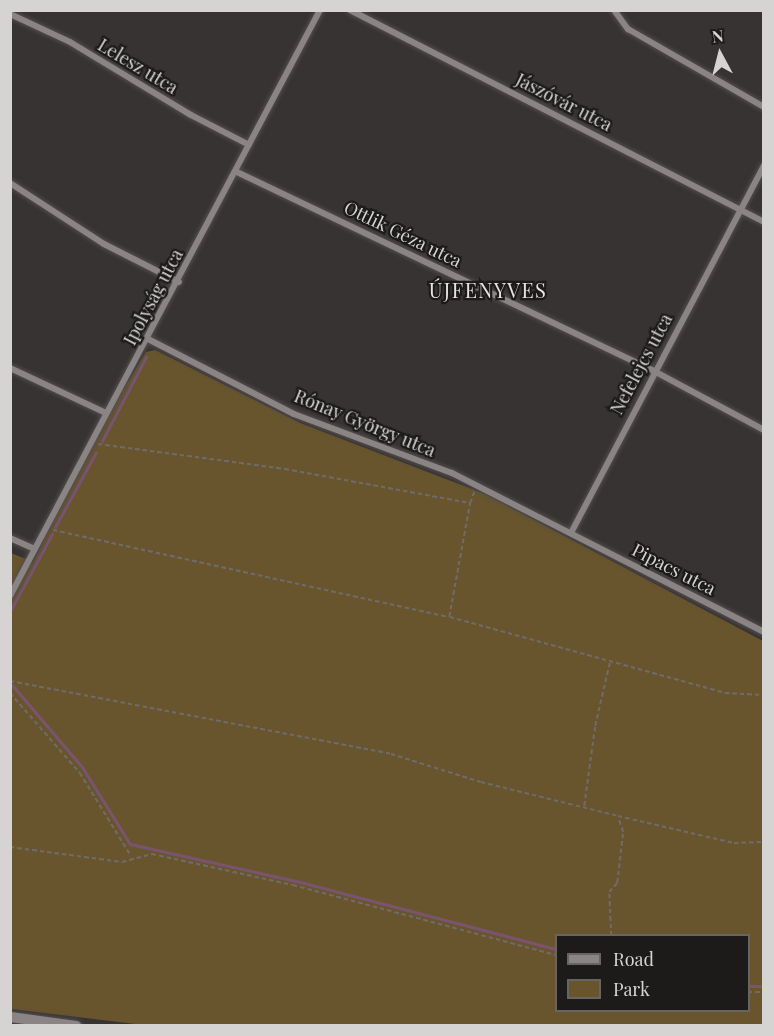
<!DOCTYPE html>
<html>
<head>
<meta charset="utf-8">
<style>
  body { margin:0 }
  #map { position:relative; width:774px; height:1036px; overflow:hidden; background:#363332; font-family:"Playfair Display",serif }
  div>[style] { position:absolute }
  .green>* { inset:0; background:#68552d }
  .stream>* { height:3px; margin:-1.5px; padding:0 1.5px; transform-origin:1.5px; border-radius:1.5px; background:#7a546f }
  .path>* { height:1.5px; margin-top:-0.75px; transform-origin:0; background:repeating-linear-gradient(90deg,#6e6b6a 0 4.5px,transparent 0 7.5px) }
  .roads { filter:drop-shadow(0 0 2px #524e4e) drop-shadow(0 0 2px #524e4e) }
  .street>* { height:6px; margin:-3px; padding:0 3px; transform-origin:3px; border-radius:3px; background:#8a8584 }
  .secondary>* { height:10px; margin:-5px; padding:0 5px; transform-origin:5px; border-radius:5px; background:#8a8584 }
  span { translate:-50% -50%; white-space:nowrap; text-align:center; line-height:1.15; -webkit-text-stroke:4.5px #1c1b1a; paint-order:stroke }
  .street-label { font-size:18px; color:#d6d4d3 }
  .neighbourhood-label { font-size:20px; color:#e8e3e2; letter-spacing:1.5px }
  .frame { position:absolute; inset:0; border:12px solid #d6d4d3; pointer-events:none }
  .legend { position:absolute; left:555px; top:934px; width:195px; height:78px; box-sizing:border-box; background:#1c1b1a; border:2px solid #666564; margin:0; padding:8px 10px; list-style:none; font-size:18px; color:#d6d4d3 }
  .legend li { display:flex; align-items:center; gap:12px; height:30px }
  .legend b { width:30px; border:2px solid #666564 }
  .north { position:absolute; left:690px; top:24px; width:60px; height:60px; -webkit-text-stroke:4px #1c1b1a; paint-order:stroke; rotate:353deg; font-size:16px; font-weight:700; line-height:24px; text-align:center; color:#d6d4d3 }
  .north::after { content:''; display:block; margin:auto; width:21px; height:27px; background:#d6d4d3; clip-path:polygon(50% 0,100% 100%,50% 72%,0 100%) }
</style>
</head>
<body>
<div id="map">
  <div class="green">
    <i style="clip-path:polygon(evenodd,155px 350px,300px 423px,485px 494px,763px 641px,763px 1025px,152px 1026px,11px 1009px,11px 553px,33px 562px,91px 443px,146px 352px,155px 350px,556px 936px,748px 936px,748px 1010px,556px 1010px,556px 936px)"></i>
  </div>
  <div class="stream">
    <i style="left:102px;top:441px;width:95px;rotate:-62.4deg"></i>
    <i style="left:55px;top:527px;width:85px;rotate:-61.3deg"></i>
    <i style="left:10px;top:611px;width:88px;rotate:-61.4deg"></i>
    <i style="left:12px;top:685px;width:108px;rotate:49.5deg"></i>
    <i style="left:82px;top:767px;width:91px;rotate:58.1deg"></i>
    <i style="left:130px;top:844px;width:178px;rotate:12.6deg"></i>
    <i style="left:304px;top:883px;width:260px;rotate:14.7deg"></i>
    <i style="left:748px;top:986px;width:16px"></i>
  </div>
  <div class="path">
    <i style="left:98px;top:444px;width:189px;rotate:7.6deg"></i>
    <i style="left:285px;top:469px;width:188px;rotate:10.4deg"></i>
    <i style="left:470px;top:503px;width:12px;rotate:-70deg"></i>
    <i style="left:53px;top:530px;width:405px;rotate:12.4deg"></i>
    <i style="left:449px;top:617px;width:116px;rotate:-79.6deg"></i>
    <i style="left:450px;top:617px;width:285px;rotate:15.4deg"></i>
    <i style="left:725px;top:693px;width:39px;rotate:3deg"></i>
    <i style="left:10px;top:681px;width:388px;rotate:10.8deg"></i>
    <i style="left:391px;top:754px;width:94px;rotate:17.3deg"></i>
    <i style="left:481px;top:782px;width:141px;rotate:13.9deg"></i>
    <i style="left:618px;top:816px;width:119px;rotate:13.1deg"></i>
    <i style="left:734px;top:843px;width:30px;rotate:-2deg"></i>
    <i style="left:10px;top:693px;width:106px;rotate:48.8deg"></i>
    <i style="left:80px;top:773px;width:97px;rotate:58.4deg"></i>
    <i style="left:584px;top:806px;width:81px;rotate:-82.2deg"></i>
    <i style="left:595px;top:726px;width:67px;rotate:-77deg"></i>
    <i style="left:10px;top:847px;width:113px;rotate:7.6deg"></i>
    <i style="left:122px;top:862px;width:31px;rotate:-15deg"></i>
    <i style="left:152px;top:854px;width:144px;rotate:12.4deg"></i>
    <i style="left:293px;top:885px;width:272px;rotate:14.9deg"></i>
    <i style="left:611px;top:936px;width:44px;rotate:-92.6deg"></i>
    <i style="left:609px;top:892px;width:12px;rotate:-48deg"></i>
    <i style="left:617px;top:883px;width:51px;rotate:-83.3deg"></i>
    <i style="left:623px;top:832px;width:15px;rotate:-110deg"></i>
    <i style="left:748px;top:992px;width:16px"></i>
  </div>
  <div class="roads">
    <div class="street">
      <i style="left:350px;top:10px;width:465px;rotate:27.1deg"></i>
      <i style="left:614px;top:10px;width:24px;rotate:54deg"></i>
      <i style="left:628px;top:29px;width:157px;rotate:29.8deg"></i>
      <i style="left:10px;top:14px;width:66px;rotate:25deg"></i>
      <i style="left:70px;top:42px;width:141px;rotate:31.1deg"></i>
      <i style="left:191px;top:115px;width:65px;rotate:27.3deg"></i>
      <i style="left:237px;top:172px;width:462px;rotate:25.5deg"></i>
      <i style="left:654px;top:371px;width:125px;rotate:28.2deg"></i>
      <i style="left:10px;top:183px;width:112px;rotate:33deg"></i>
      <i style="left:104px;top:244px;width:84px;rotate:26.9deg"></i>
      <i style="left:148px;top:339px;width:164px;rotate:27.2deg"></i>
      <i style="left:294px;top:414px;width:169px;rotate:20.5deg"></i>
      <i style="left:452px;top:473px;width:350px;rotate:27deg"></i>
      <i style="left:10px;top:368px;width:106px;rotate:25.1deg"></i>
      <i style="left:571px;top:533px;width:416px;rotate:-62.3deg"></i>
      <i style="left:10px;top:538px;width:27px;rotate:24deg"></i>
      <i style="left:10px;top:596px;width:663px;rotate:-62.12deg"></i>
    </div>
    <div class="secondary">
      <i style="left:10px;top:1017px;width:67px;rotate:7.8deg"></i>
    </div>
  </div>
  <div class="street-label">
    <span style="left:138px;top:66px;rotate:31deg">Lelesz utca</span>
    <span style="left:564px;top:102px;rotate:27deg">Jászóvár utca</span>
    <span style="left:403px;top:234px;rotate:26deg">Ottlik Géza utca</span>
    <span style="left:153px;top:297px;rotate:-62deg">Ipolyság utca</span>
    <span style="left:641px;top:364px;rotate:-62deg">Nefelejcs utca</span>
    <span style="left:365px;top:423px;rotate:22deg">Rónay György utca</span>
    <span style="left:674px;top:569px;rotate:27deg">Pipacs utca</span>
  </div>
  <div class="neighbourhood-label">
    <span style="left:488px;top:289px">ÚJFENYVES</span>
  </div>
  <div class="frame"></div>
  <ul class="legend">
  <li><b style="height:8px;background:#8a8584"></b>Road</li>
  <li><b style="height:16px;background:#68552d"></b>Park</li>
  </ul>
  <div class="north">N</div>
</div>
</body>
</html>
